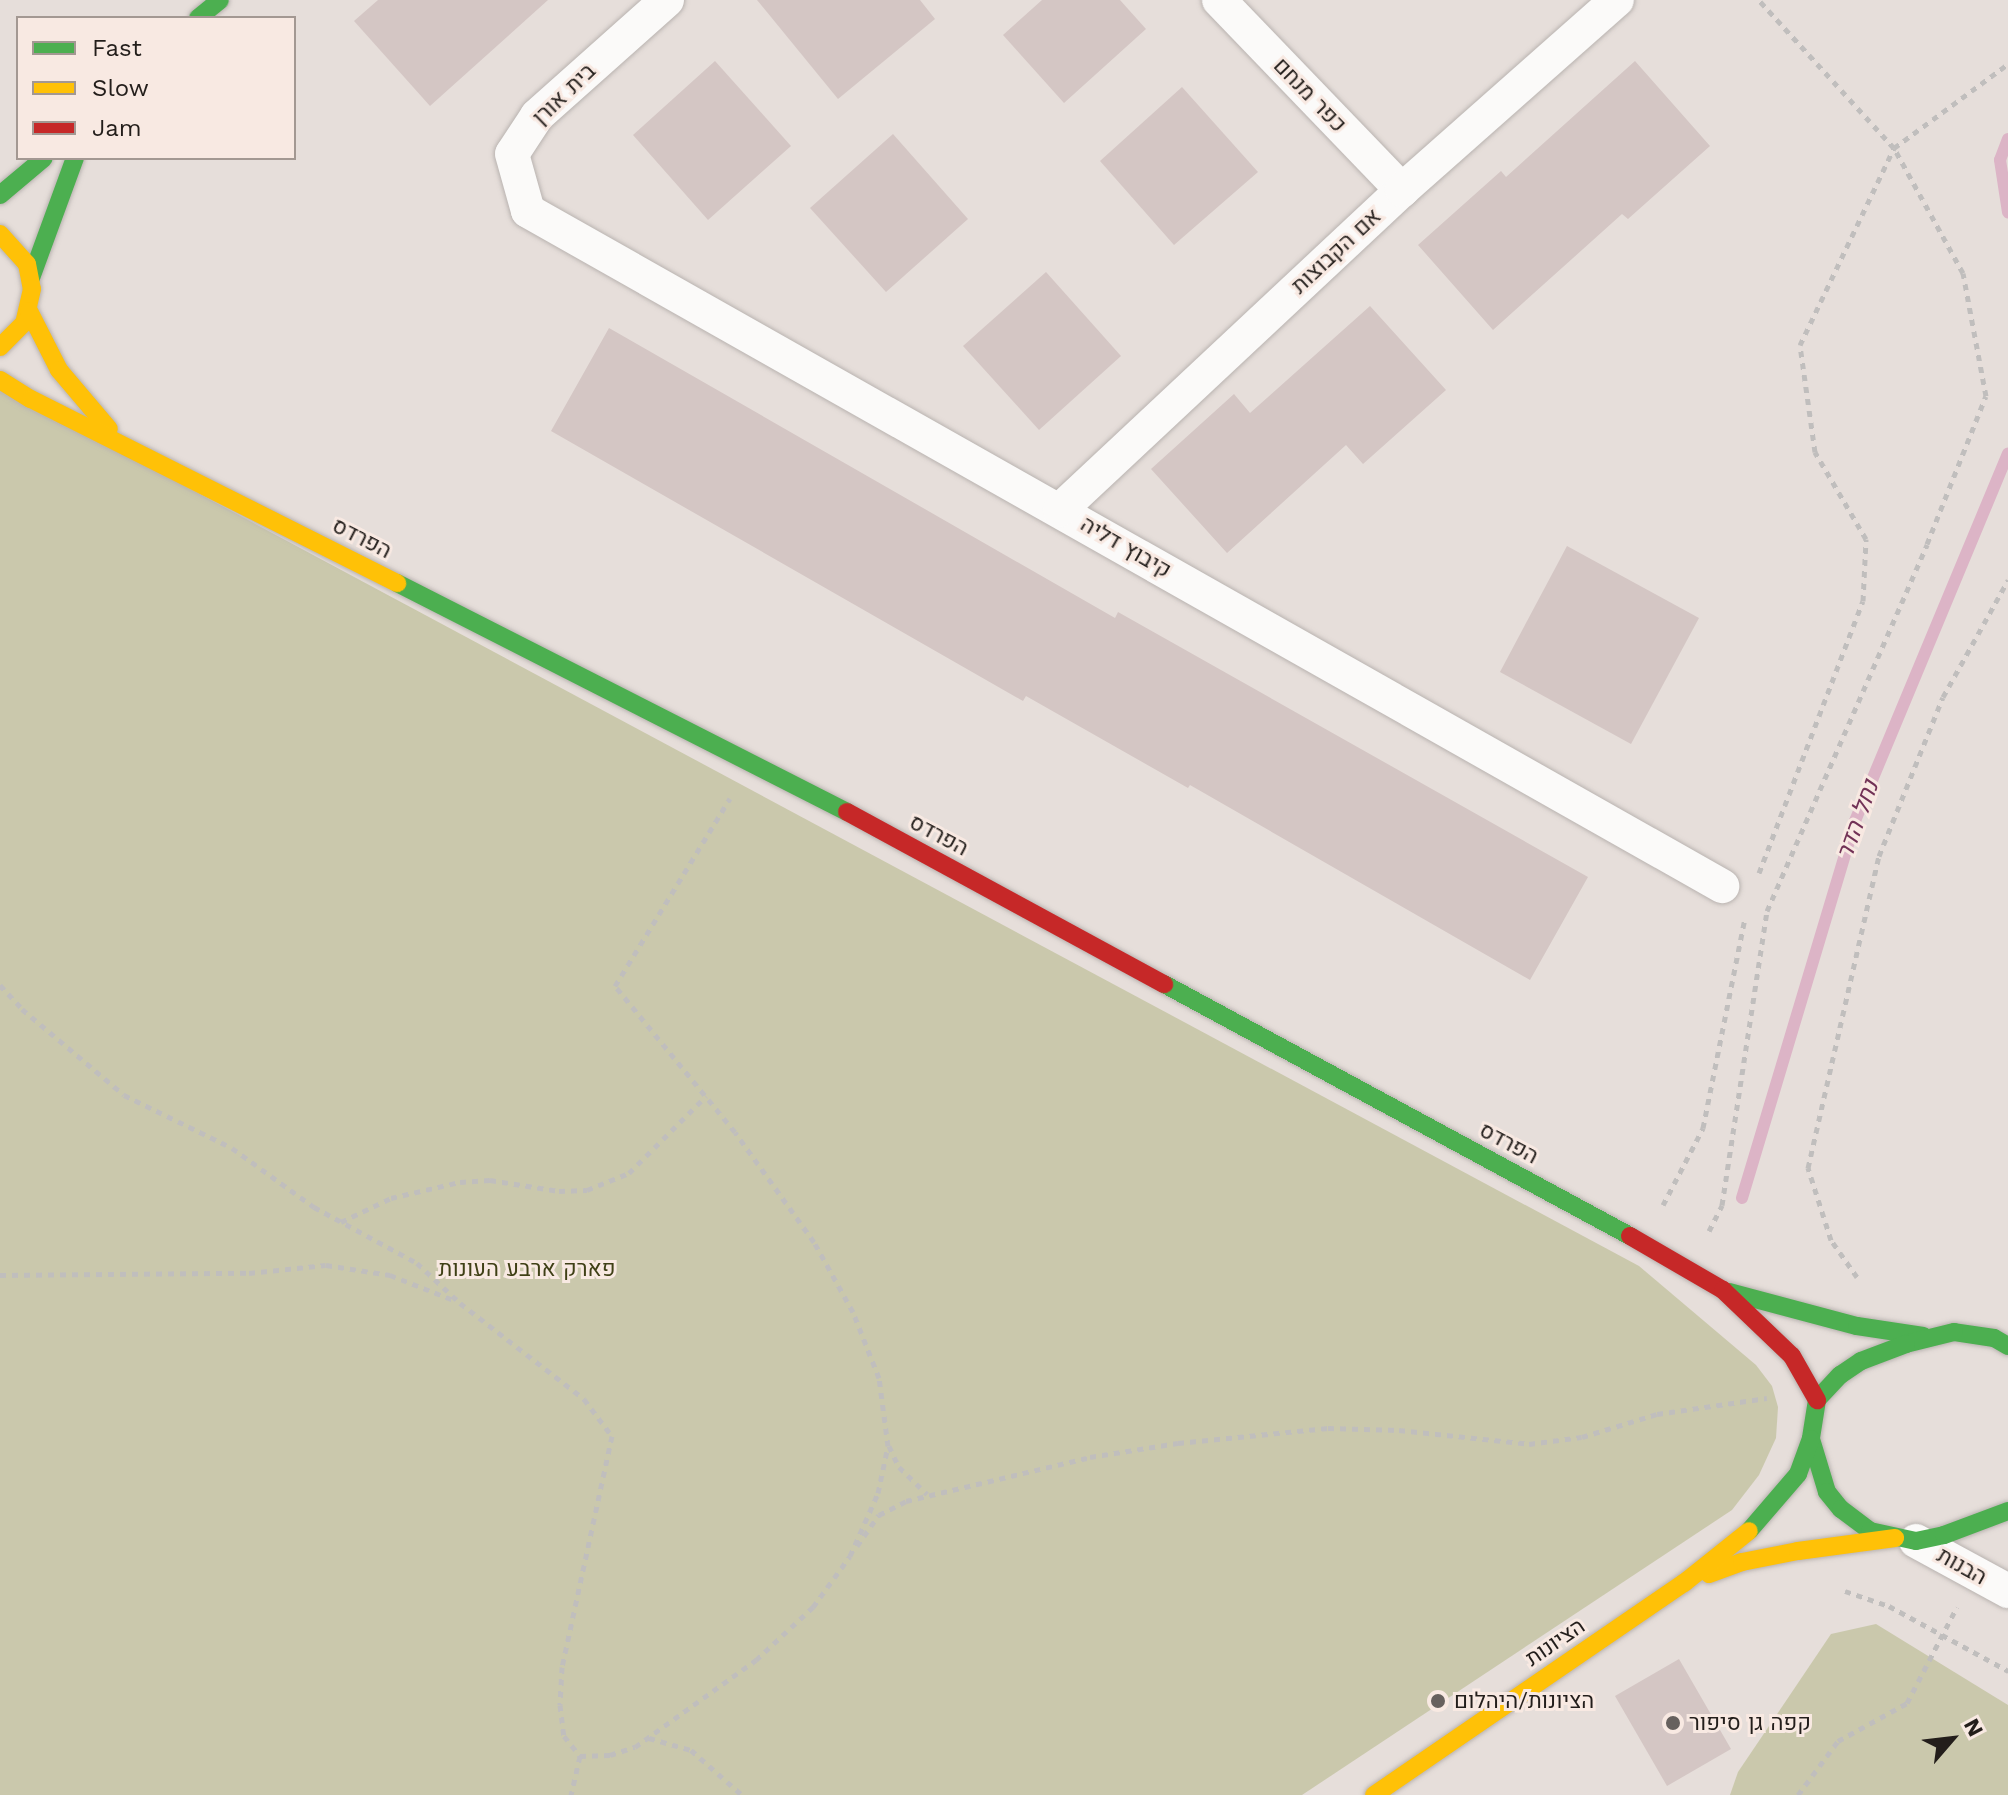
<!DOCTYPE html>
<html>
<head>
<meta charset="utf-8">
<style>
  body { margin:0 }
  #map { position:relative; width:2008px; height:1795px; overflow:hidden; background:#e6deda; font-family:"Work Sans",Heebo,sans-serif }
  div>[style] { position:absolute }
  .green>* { inset:0; background:#cac8ac }
  .stream>* { height:12px; margin:-6px; padding:0 6px; transform-origin:6px; border-radius:6px; background:#dcb4c6 }
  .building>* { inset:0; background:#d4c6c4 }
  .path>* { height:5px; margin-top:-2.5px; transform-origin:0; background:repeating-linear-gradient(90deg,#c0bebd 0 6px,transparent 0 12px) }
  .roads { filter:drop-shadow(0 0 2px #b9b3b0) drop-shadow(0 0 2px #b9b3b0) }
  .street>* { height:34px; margin:-17px; padding:0 17px; transform-origin:17px; border-radius:17px; background:#fbfaf9 }
  .fast>* { height:18px; margin:-9px; padding:0 9px; transform-origin:9px; border-radius:9px; background:#4caf50 }
  .slow>* { height:18px; margin:-9px; padding:0 9px; transform-origin:9px; border-radius:9px; background:#ffc107 }
  .jam>* { height:18px; margin:-9px; padding:0 9px; transform-origin:9px; border-radius:9px; background:#c62828 }
  .dots>* { width:22px; height:22px; translate:-50% -50%; box-sizing:border-box; border:4px solid #f8e9e2; border-radius:50% }
  span { translate:-50% -50%; white-space:nowrap; text-align:center; line-height:1.15; -webkit-text-stroke:6px #f8e9e2; paint-order:stroke }
  .street-label { font-size:22px; color:#231e1b }
  .park-label { font-size:22px; color:#3f4016 }
  .poi-label { font-size:22px; color:#231e1b }
  .left { translate:0 -50%; text-align:left }
  .water-label { font-size:24px; color:#723256; font-style:italic }
  .legend { position:absolute; left:16px; top:16px; width:280px; height:144px; box-sizing:border-box; background:#f8e9e2; border:2px solid #a39892; margin:0; padding:10px 14px; list-style:none; font-size:24px; color:#231e1b }
  .legend li { display:flex; align-items:center; gap:16px; height:40px }
  .legend b { width:40px; border:2px solid #a39892 }
  .north { position:absolute; left:1912px; top:1699px; width:80px; height:80px; -webkit-text-stroke:6px #f8e9e2; paint-order:stroke; rotate:62deg; font-size:22px; font-weight:700; line-height:32px; text-align:center; color:#231e1b }
  .north::after { content:''; display:block; margin:auto; width:28px; height:36px; background:#231e1b; clip-path:polygon(50% 0,100% 100%,50% 72%,0 100%) }
</style>
</head>
<body>
<div id="map">
  <div class="green">
    <i style="clip-path:polygon(0 387px,1639px 1266px,1756px 1365px,1772px 1386px,1778px 1407px,1776px 1438px,1759px 1475px,1732px 1510px,1302px 1795px,0 1795px)"></i>
    <i style="clip-path:polygon(1876px 1624px,2008px 1705px,2008px 1795px,1730px 1795px,1738px 1772px,1831px 1634px)"></i>
  </div>
  <div class="stream">
    <i style="left:2008px;top:139px;width:22px;rotate:111deg"></i>
    <i style="left:2000px;top:160px;width:53px;rotate:81.3deg"></i>
    <i style="left:1742px;top:1198px;width:394px;rotate:-73.3deg"></i>
    <i style="left:1855px;top:821px;width:398px;rotate:-67.4deg"></i>
  </div>
  <div class="building">
    <i style="clip-path:polygon(378px 0,548px 0,430px 106px,354px 21px)"></i>
    <i style="clip-path:polygon(757px 0,920px 0,935px 19px,838px 99px)"></i>
    <i style="clip-path:polygon(1042px 0,1120px 0,1146px 29px,1064px 103px,1003px 35px)"></i>
    <i style="clip-path:polygon(715px 61px,791px 146px,708px 220px,633px 135px)"></i>
    <i style="clip-path:polygon(1635px 61px,1710px 146px,1628px 219px,1622px 214px,1493px 330px,1418px 245px,1501px 171px,1506px 177px)"></i>
    <i style="clip-path:polygon(1182px 87px,1258px 172px,1174px 245px,1100px 161px)"></i>
    <i style="clip-path:polygon(893px 134px,968px 219px,886px 292px,810px 208px)"></i>
    <i style="clip-path:polygon(1046px 272px,1121px 356px,1039px 430px,963px 346px)"></i>
    <i style="clip-path:polygon(1370px 306px,1446px 390px,1363px 464px,1346px 445px,1227px 553px,1151px 469px,1234px 394px,1250px 413px)"></i>
    <i style="clip-path:polygon(609px 328px,1115px 618px,1118px 612px,1588px 877px,1530px 980px,1190px 785px,1188px 788px,1026px 696px,1023px 701px,551px 431px)"></i>
    <i style="clip-path:polygon(1567px 546px,1699px 618px,1631px 744px,1500px 672px)"></i>
    <i style="clip-path:polygon(1679px 1659px,1731px 1749px,1667px 1786px,1615px 1696px)"></i>
  </div>
  <div class="path">
    <i style="left:1759px;top:873px;width:291px;rotate:-69.1deg"></i>
    <i style="left:1863px;top:601px;width:62px;rotate:-87.2deg"></i>
    <i style="left:1866px;top:539px;width:101px;rotate:-120.4deg"></i>
    <i style="left:1815px;top:452px;width:108px;rotate:-98deg"></i>
    <i style="left:1800px;top:345px;width:218px;rotate:-64.5deg"></i>
    <i style="left:1894px;top:148px;width:142px;rotate:-36.4deg"></i>
    <i style="left:0;top:985px;width:33px;rotate:47deg"></i>
    <i style="left:22px;top:1009px;width:133px;rotate:40.1deg"></i>
    <i style="left:124px;top:1095px;width:120px;rotate:26.1deg"></i>
    <i style="left:232px;top:1148px;width:101px;rotate:35.7deg"></i>
    <i style="left:314px;top:1207px;width:117px;rotate:28.5deg"></i>
    <i style="left:417px;top:1263px;width:59px;rotate:42.9deg"></i>
    <i style="left:460px;top:1303px;width:157px;rotate:37.7deg"></i>
    <i style="left:584px;top:1399px;width:46px;rotate:52.9deg"></i>
    <i style="left:612px;top:1436px;width:236px;rotate:102.2deg"></i>
    <i style="left:562px;top:1667px;width:38px;rotate:93deg"></i>
    <i style="left:560px;top:1705px;width:31px;rotate:83deg"></i>
    <i style="left:564px;top:1736px;width:26px;rotate:51deg"></i>
    <i style="left:580px;top:1756px;width:40px;rotate:103deg"></i>
    <i style="left:1663px;top:1205px;width:87px;rotate:-62.5deg"></i>
    <i style="left:1703px;top:1128px;width:215px;rotate:-78.7deg"></i>
    <i style="left:341px;top:1222px;width:55px;rotate:-25.6deg"></i>
    <i style="left:391px;top:1198px;width:71px;rotate:-13.1deg"></i>
    <i style="left:460px;top:1182px;width:30px;rotate:-4deg"></i>
    <i style="left:490px;top:1180px;width:70px;rotate:9.1deg"></i>
    <i style="left:559px;top:1191px;width:28px;rotate:-2deg"></i>
    <i style="left:587px;top:1190px;width:45px;rotate:-22deg"></i>
    <i style="left:629px;top:1173px;width:109px;rotate:-45deg"></i>
    <i style="left:1709px;top:1231px;width:29px;rotate:-63deg"></i>
    <i style="left:1722px;top:1205px;width:297px;rotate:-81.3deg"></i>
    <i style="left:1767px;top:911px;width:400px;rotate:-66.4deg"></i>
    <i style="left:1927px;top:544px;width:159px;rotate:-68.3deg"></i>
    <i style="left:1986px;top:396px;width:125px;rotate:-100.6deg"></i>
    <i style="left:1963px;top:273px;width:143px;rotate:-118.9deg"></i>
    <i style="left:1894px;top:148px;width:200px;rotate:-132.4deg"></i>
    <i style="left:0;top:1275px;width:249px;rotate:-0.5deg"></i>
    <i style="left:249px;top:1273px;width:77px;rotate:-5.9deg"></i>
    <i style="left:326px;top:1265px;width:65px;rotate:8.9deg"></i>
    <i style="left:390px;top:1275px;width:71px;rotate:21.5deg"></i>
    <i style="left:1857px;top:1277px;width:45px;rotate:-125.1deg"></i>
    <i style="left:1831px;top:1240px;width:76px;rotate:-107.7deg"></i>
    <i style="left:1808px;top:1168px;width:320px;rotate:-77.2deg"></i>
    <i style="left:1879px;top:856px;width:171px;rotate:-68.1deg"></i>
    <i style="left:1943px;top:697px;width:134px;rotate:-60.9deg"></i>
    <i style="left:889px;top:1446px;width:23px;rotate:65deg"></i>
    <i style="left:899px;top:1467px;width:39px;rotate:44deg"></i>
    <i style="left:857px;top:1546px;width:38px;rotate:-55deg"></i>
    <i style="left:879px;top:1515px;width:30px;rotate:-27deg"></i>
    <i style="left:906px;top:1501px;width:189px;rotate:-13.4deg"></i>
    <i style="left:1090px;top:1457px;width:89px;rotate:-9deg"></i>
    <i style="left:1178px;top:1443px;width:151px;rotate:-5.7deg"></i>
    <i style="left:1328px;top:1428px;width:71px;rotate:1.6deg"></i>
    <i style="left:1399px;top:1430px;width:131px;rotate:6.1deg"></i>
    <i style="left:1529px;top:1444px;width:53px;rotate:-7.5deg"></i>
    <i style="left:1582px;top:1437px;width:78px;rotate:-17deg"></i>
    <i style="left:1657px;top:1414px;width:111px;rotate:-8.3deg"></i>
    <i style="left:1845px;top:1591px;width:46px;rotate:18.8deg"></i>
    <i style="left:1889px;top:1606px;width:136px;rotate:28.6deg"></i>
    <i style="left:649px;top:1738px;width:44px;rotate:15.9deg"></i>
    <i style="left:691px;top:1750px;width:68px;rotate:41.4deg"></i>
    <i style="left:580px;top:1756px;width:30px;rotate:-2deg"></i>
    <i style="left:610px;top:1755px;width:26px;rotate:-18deg"></i>
    <i style="left:635px;top:1747px;width:149px;rotate:-35.7deg"></i>
    <i style="left:756px;top:1660px;width:78px;rotate:-42.9deg"></i>
    <i style="left:813px;top:1607px;width:63px;rotate:-54deg"></i>
    <i style="left:850px;top:1556px;width:69px;rotate:-66deg"></i>
    <i style="left:878px;top:1493px;width:48px;rotate:-78deg"></i>
    <i style="left:888px;top:1446px;width:69px;rotate:-97.5deg"></i>
    <i style="left:879px;top:1378px;width:71px;rotate:-111.5deg"></i>
    <i style="left:853px;top:1312px;width:80px;rotate:-119.1deg"></i>
    <i style="left:814px;top:1242px;width:135px;rotate:-125.7deg"></i>
    <i style="left:735px;top:1132px;width:189px;rotate:-129.4deg"></i>
    <i style="left:615px;top:986px;width:220px;rotate:-58.5deg"></i>
    <i style="left:1798px;top:1795px;width:67px;rotate:-53.5deg"></i>
    <i style="left:1838px;top:1741px;width:79px;rotate:-28.8deg"></i>
    <i style="left:1907px;top:1703px;width:108px;rotate:-62.5deg"></i>
  </div>
  <div class="roads">
    <div class="street">
      <i style="left:667px;top:0;width:174px;rotate:138.3deg"></i>
      <i style="left:537px;top:116px;width:45px;rotate:123.3deg"></i>
      <i style="left:512px;top:154px;width:59px;rotate:74.3deg"></i>
      <i style="left:528px;top:211px;width:1372px;rotate:29.48deg"></i>
      <i style="left:1219px;top:0;width:264px;rotate:46.1deg"></i>
      <i style="left:1060px;top:510px;width:468px;rotate:-43.1deg"></i>
      <i style="left:1402px;top:190px;width:287px;rotate:-41.5deg"></i>
      <i style="left:1916px;top:1541px;width:105px;rotate:28.5deg"></i>
    </div>
    <div class="fast">
      <i style="left:198px;top:18px;width:28px;rotate:-39deg"></i>
      <i style="left:0;top:195px;width:57px;rotate:-40.1deg"></i>
      <i style="left:31px;top:278px;width:128px;rotate:-69.9deg"></i>
      <i style="left:397px;top:583px;width:505px;rotate:26.97deg"></i>
      <i style="left:1164px;top:984px;width:530px;rotate:28.4deg"></i>
      <i style="left:1729px;top:1292px;width:132px;rotate:14.9deg"></i>
      <i style="left:1857px;top:1326px;width:67px;rotate:8.6deg"></i>
      <i style="left:2008px;top:1346px;width:16px;rotate:-150deg"></i>
      <i style="left:1994px;top:1338px;width:40px;rotate:-171.5deg"></i>
      <i style="left:1954px;top:1332px;width:49px;rotate:166deg"></i>
      <i style="left:1906px;top:1344px;width:48px;rotate:159.3deg"></i>
      <i style="left:1861px;top:1361px;width:25px;rotate:146deg"></i>
      <i style="left:1840px;top:1375px;width:34px;rotate:133deg"></i>
      <i style="left:1817px;top:1400px;width:39px;rotate:99deg"></i>
      <i style="left:1811px;top:1439px;width:55px;rotate:73.2deg"></i>
      <i style="left:1827px;top:1492px;width:22px;rotate:51deg"></i>
      <i style="left:1841px;top:1509px;width:36px;rotate:37deg"></i>
      <i style="left:1870px;top:1531px;width:47px;rotate:12.3deg"></i>
      <i style="left:1916px;top:1541px;width:29px;rotate:-12deg"></i>
      <i style="left:1944px;top:1535px;width:68px;rotate:-20.6deg"></i>
      <i style="left:1749px;top:1531px;width:75px;rotate:-49.3deg"></i>
      <i style="left:1798px;top:1474px;width:37px;rotate:-70deg"></i>
    </div>
    <div class="slow">
      <i style="left:0;top:234px;width:40px;rotate:48deg"></i>
      <i style="left:27px;top:264px;width:25px;rotate:79deg"></i>
      <i style="left:32px;top:289px;width:35px;rotate:103deg"></i>
      <i style="left:24px;top:323px;width:34px;rotate:135deg"></i>
      <i style="left:29px;top:311px;width:66px;rotate:63deg"></i>
      <i style="left:59px;top:370px;width:77px;rotate:49.7deg"></i>
      <i style="left:0;top:380px;width:36px;rotate:32deg"></i>
      <i style="left:31px;top:399px;width:410px;rotate:26.7deg"></i>
      <i style="left:1709px;top:1574px;width:35px;rotate:-20deg"></i>
      <i style="left:1742px;top:1562px;width:57px;rotate:-11.1deg"></i>
      <i style="left:1798px;top:1551px;width:98px;rotate:-7.6deg"></i>
      <i style="left:1374px;top:1795px;width:376px;rotate:-34.4deg"></i>
      <i style="left:1684px;top:1583px;width:83px;rotate:-38.7deg"></i>
    </div>
    <div class="jam">
      <i style="left:847px;top:812px;width:361px;rotate:28.5deg"></i>
      <i style="left:1630px;top:1236px;width:108px;rotate:30.1deg"></i>
      <i style="left:1723px;top:1290px;width:95px;rotate:43.7deg"></i>
      <i style="left:1792px;top:1356px;width:51px;rotate:60.4deg"></i>
    </div>
  </div>
  <div class="dots">
    <i style="left:1438px;top:1701px;background:#67615e"></i>
    <i style="left:1673px;top:1723px;background:#67615e"></i>
  </div>
  <div class="street-label">
    <span style="left:564px;top:94px;rotate:-44deg">בית אורן</span>
    <span style="left:1310px;top:95px;rotate:46deg">כפר מנחם</span>
    <span style="left:1336px;top:251px;rotate:-43deg">אם הקבוצות</span>
    <span style="left:362px;top:538px;rotate:27deg">הפרדס</span>
    <span style="left:1126px;top:547px;rotate:30deg">קיבוץ דליה</span>
    <span style="left:939px;top:835px;rotate:28deg">הפרדס</span>
    <span style="left:1509px;top:1143px;rotate:28deg">הפרדס</span>
    <span style="left:1962px;top:1566px;rotate:29deg">הבנות</span>
    <span style="left:1555px;top:1642px;rotate:-34deg">הציונות</span>
  </div>
  <div class="park-label">
    <span style="left:527px;top:1269px">פארק ארבע העונות</span>
  </div>
  <div class="poi-label">
    <span class="left" style="left:1454px;top:1701px">הציונות/היהלום</span>
    <span class="left" style="left:1689px;top:1723px">קפה גן סיפור</span>
  </div>
  <div class="water-label">
    <span style="left:1858px;top:820px;rotate:-70deg">נחל הדר</span>
  </div>
  <ul class="legend">
  <li><b style="height:10px;background:#4caf50"></b>Fast</li>
  <li><b style="height:10px;background:#ffc107"></b>Slow</li>
  <li><b style="height:10px;background:#c62828"></b>Jam</li>
  </ul>
  <div class="north">N</div>
</div>
</body>
</html>
